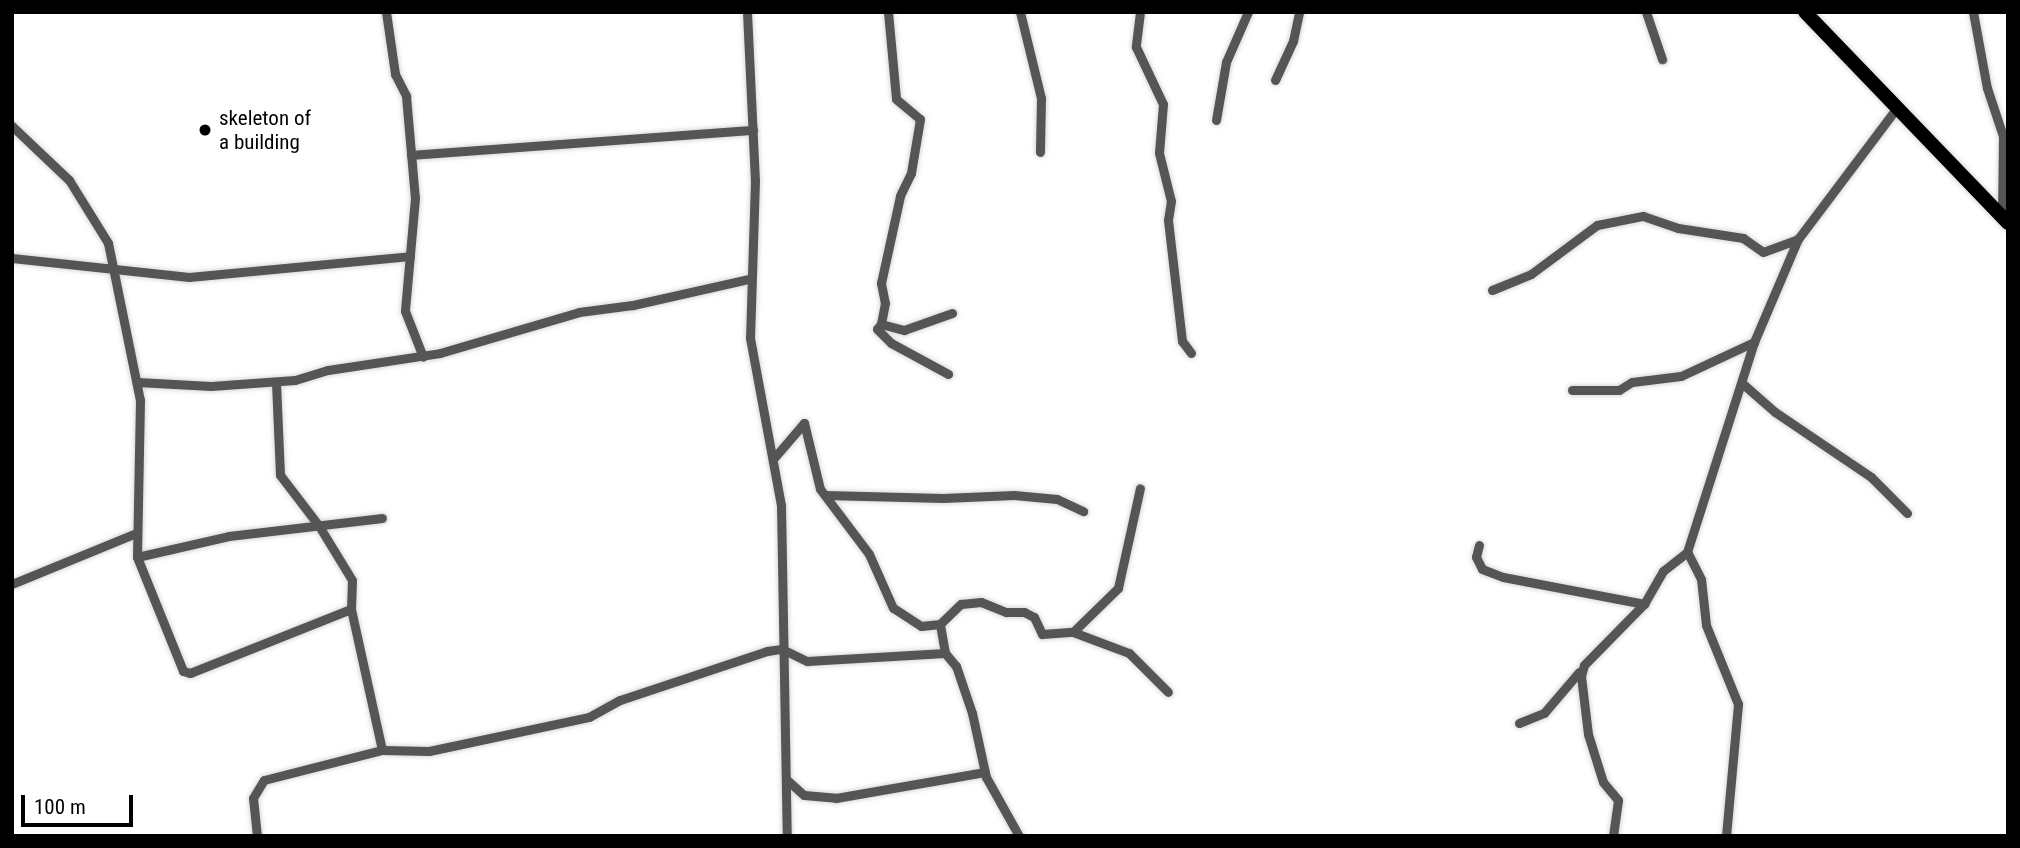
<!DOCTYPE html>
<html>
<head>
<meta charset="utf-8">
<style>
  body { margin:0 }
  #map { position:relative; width:2020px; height:848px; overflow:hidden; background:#fff; font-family:"Roboto Condensed",sans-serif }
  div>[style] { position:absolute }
  .roads { filter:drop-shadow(0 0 2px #dbdbdb) drop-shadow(0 0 2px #dbdbdb) }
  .street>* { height:9px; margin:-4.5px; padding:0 4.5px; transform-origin:4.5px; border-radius:4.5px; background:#555 }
  .primary>* { height:14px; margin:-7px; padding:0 7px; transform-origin:7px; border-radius:7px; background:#000 }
  .dots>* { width:19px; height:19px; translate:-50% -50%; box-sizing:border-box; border:4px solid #fff; border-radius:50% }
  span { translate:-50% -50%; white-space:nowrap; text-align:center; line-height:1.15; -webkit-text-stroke:5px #fff; paint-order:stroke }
  .poi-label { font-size:21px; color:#000 }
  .left { translate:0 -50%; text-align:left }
  .frame { position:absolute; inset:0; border:14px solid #000; pointer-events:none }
  .scale { position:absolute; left:21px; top:795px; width:112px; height:32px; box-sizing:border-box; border:4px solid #000; border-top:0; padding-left:9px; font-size:21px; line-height:24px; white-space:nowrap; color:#000; -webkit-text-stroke:5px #fff; paint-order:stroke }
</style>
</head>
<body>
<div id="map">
  <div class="roads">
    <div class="street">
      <i style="left:386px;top:12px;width:63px;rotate:81.7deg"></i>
      <i style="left:395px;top:74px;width:25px;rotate:63deg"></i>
      <i style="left:406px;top:96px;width:102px;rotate:85deg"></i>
      <i style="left:415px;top:198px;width:113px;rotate:95.1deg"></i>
      <i style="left:405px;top:311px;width:49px;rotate:68.6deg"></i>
      <i style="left:747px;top:12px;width:168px;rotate:87.3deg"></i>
      <i style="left:755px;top:180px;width:158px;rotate:91.8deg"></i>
      <i style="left:750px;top:338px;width:170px;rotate:79.5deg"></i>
      <i style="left:781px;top:505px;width:331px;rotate:89deg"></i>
      <i style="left:888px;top:12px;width:87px;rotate:84.7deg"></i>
      <i style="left:896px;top:99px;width:31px;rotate:40deg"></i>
      <i style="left:920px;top:119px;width:55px;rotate:99.5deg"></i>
      <i style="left:911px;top:173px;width:25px;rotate:116deg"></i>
      <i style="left:900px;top:196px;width:89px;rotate:102.3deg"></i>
      <i style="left:881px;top:283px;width:20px;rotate:79deg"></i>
      <i style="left:885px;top:303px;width:21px;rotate:101deg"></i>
      <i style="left:881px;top:324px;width:24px;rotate:15deg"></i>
      <i style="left:904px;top:330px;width:51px;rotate:-19.5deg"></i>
      <i style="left:1020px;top:12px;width:89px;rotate:76.3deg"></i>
      <i style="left:1041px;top:98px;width:54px;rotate:91.1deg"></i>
      <i style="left:1140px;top:12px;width:35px;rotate:97deg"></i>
      <i style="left:1136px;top:47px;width:63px;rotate:64.7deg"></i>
      <i style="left:1163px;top:104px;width:49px;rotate:94.7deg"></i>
      <i style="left:1159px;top:153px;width:49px;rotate:76deg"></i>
      <i style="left:1171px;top:201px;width:19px;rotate:99deg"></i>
      <i style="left:1168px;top:220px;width:122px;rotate:83.4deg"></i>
      <i style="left:1182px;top:341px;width:15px;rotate:53deg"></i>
      <i style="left:1646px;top:12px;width:50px;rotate:71.2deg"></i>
      <i style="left:1973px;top:12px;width:77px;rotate:79.6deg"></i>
      <i style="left:1987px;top:88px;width:51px;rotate:71.6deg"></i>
      <i style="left:2003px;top:136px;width:81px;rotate:90.7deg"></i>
      <i style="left:1275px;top:80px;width:43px;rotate:-65.2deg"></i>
      <i style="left:1293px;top:41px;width:30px;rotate:-78deg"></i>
      <i style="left:1216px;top:120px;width:59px;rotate:-80.2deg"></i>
      <i style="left:1226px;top:62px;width:55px;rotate:-66.3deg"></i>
      <i style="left:12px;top:126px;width:79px;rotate:43.5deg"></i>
      <i style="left:69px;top:180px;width:74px;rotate:58.2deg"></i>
      <i style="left:108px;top:243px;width:160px;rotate:78.5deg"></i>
      <i style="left:140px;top:400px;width:157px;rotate:91.1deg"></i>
      <i style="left:137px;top:557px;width:123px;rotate:68deg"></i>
      <i style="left:183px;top:671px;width:7px;rotate:16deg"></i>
      <i style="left:190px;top:673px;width:173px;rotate:-21.7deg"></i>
      <i style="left:411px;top:155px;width:343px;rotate:-4.2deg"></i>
      <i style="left:12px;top:258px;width:178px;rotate:6.1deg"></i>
      <i style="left:189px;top:277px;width:222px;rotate:-5.4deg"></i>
      <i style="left:1492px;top:290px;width:42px;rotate:-22.3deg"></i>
      <i style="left:1531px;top:274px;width:82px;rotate:-36.6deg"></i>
      <i style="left:1597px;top:225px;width:47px;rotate:-11.1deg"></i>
      <i style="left:1643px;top:216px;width:37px;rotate:19deg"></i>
      <i style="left:1678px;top:228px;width:66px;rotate:8.7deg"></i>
      <i style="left:1743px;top:238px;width:24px;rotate:35deg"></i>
      <i style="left:1763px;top:252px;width:37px;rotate:-20deg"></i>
      <i style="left:881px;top:324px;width:6px;rotate:129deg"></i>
      <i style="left:877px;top:329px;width:20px;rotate:45deg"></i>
      <i style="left:891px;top:343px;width:65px;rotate:28.5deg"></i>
      <i style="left:137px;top:382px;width:74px;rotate:3.1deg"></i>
      <i style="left:211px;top:386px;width:84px;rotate:-4.1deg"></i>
      <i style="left:295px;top:380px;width:34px;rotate:-17deg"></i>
      <i style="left:328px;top:370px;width:113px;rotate:-8.6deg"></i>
      <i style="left:440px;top:353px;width:145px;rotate:-16.4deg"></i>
      <i style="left:579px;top:312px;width:54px;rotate:-7.4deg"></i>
      <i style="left:633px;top:305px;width:118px;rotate:-12.7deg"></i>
      <i style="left:276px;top:383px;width:92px;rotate:87.5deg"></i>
      <i style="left:280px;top:475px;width:64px;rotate:52.6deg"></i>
      <i style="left:319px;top:526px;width:63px;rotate:58.6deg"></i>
      <i style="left:352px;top:580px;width:29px;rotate:92deg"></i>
      <i style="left:351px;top:609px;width:144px;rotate:77.6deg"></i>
      <i style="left:1743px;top:384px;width:43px;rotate:41.2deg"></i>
      <i style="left:1775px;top:412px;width:116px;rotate:34.1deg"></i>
      <i style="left:1871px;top:477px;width:51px;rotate:45deg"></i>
      <i style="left:1572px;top:390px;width:47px"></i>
      <i style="left:1619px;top:390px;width:15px;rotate:-32deg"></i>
      <i style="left:1632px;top:382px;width:49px;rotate:-7deg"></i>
      <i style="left:1681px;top:376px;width:81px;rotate:-25deg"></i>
      <i style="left:825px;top:495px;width:118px;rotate:1.5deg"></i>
      <i style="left:943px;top:498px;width:71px;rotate:-2.4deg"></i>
      <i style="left:1014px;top:495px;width:43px;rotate:5.3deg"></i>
      <i style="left:1057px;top:499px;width:29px;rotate:25deg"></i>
      <i style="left:1479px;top:545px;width:12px;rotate:104deg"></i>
      <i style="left:1476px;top:557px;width:13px;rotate:63deg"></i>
      <i style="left:1482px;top:569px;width:22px;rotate:21deg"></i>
      <i style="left:1503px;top:577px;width:144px;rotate:10.8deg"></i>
      <i style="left:137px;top:557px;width:94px;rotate:-12.9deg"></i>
      <i style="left:229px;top:536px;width:154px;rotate:-6.7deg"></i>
      <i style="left:12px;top:584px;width:132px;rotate:-22.3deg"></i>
      <i style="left:940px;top:624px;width:29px;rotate:-44deg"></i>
      <i style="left:961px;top:604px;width:20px;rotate:-6deg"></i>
      <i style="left:981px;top:602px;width:27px;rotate:22deg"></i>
      <i style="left:1006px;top:612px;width:18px"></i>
      <i style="left:1024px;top:612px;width:11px;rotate:27deg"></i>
      <i style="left:1034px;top:617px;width:19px;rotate:65deg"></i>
      <i style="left:1042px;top:634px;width:31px;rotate:-4deg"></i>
      <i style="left:1073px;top:632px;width:60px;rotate:20.6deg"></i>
      <i style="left:1129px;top:653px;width:55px;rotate:45deg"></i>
      <i style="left:1073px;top:632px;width:63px;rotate:-44.4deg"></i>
      <i style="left:1118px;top:588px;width:102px;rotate:-77.6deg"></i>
      <i style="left:945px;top:653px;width:17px;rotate:50deg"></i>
      <i style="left:956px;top:666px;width:50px;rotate:71.2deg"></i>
      <i style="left:972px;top:713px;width:66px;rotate:77.7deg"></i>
      <i style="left:986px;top:777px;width:68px;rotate:60.8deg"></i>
      <i style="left:1519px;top:723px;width:27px;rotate:-22deg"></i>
      <i style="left:1544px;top:713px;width:54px;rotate:-49.5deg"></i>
      <i style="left:786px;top:779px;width:24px;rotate:42deg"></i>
      <i style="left:804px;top:795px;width:32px;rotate:5deg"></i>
      <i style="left:836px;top:798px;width:151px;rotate:-9.9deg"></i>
      <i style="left:257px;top:836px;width:38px;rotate:-96deg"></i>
      <i style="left:253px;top:798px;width:21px;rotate:-59deg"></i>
      <i style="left:264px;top:780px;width:122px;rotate:-14.3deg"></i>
      <i style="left:382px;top:750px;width:47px;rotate:1.2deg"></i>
      <i style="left:429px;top:751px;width:164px;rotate:-12deg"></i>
      <i style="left:589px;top:717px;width:35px;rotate:-29deg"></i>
      <i style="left:620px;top:700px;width:155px;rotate:-18.4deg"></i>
      <i style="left:767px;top:651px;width:15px;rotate:-8deg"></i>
      <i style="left:782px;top:649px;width:28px;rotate:26deg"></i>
      <i style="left:807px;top:661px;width:138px;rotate:-3.3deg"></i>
      <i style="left:945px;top:653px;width:29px;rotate:-100deg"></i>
      <i style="left:940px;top:624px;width:19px;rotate:174deg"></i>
      <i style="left:921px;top:626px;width:33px;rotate:-147deg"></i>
      <i style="left:893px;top:608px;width:59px;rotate:-114deg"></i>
      <i style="left:869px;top:554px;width:81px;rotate:-127deg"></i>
      <i style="left:820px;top:489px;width:68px;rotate:-103.6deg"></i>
      <i style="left:804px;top:423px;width:46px;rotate:130.6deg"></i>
      <i style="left:1613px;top:836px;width:36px;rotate:-82deg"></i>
      <i style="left:1618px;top:800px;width:23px;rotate:-130deg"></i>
      <i style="left:1603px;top:782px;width:50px;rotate:-107.4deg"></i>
      <i style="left:1588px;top:734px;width:58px;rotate:-96.9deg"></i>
      <i style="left:1581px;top:676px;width:11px;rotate:-75deg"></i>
      <i style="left:1584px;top:665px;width:86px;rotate:-45.5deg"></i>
      <i style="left:1644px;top:604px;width:38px;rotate:-60deg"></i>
      <i style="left:1663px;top:571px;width:31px;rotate:-38deg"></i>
      <i style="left:1726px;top:836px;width:133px;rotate:-84.8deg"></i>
      <i style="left:1738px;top:704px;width:85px;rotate:-112.1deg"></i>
      <i style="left:1706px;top:625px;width:46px;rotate:-96.2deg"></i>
      <i style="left:1701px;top:579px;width:30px;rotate:-117deg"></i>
      <i style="left:1687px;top:552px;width:220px;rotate:-72.3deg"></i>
      <i style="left:1754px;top:342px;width:112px;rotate:-66.9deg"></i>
      <i style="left:1798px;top:239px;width:163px;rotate:-53deg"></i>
    </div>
    <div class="primary">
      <i style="left:1805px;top:12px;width:293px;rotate:46.1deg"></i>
    </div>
  </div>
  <div class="dots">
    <i style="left:205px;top:130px;background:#000"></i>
  </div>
  <div class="poi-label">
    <span class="left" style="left:219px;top:130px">skeleton of<br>a building</span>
  </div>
  <div class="frame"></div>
  <div class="scale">100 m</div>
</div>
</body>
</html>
